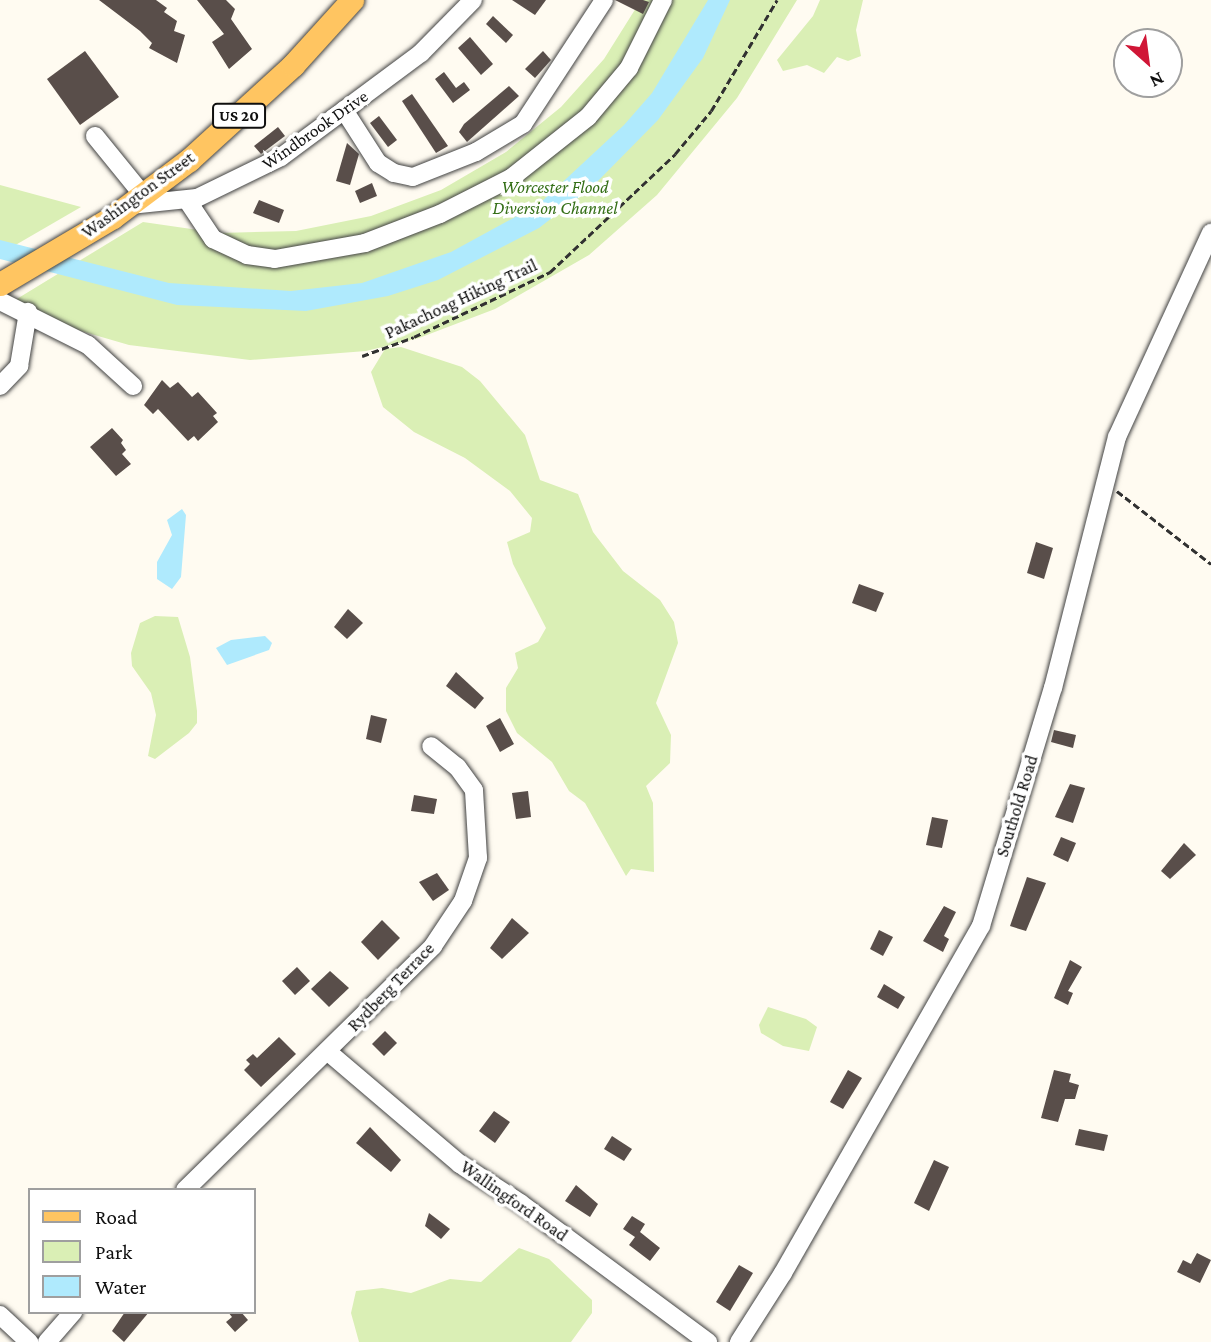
<!DOCTYPE html>
<html>
<head>
<meta charset="utf-8">
<style>
  body { margin:0 }
  #map { position:relative; width:1211px; height:1342px; overflow:hidden; background:#fffbf1; font-family:"Crimson Pro",serif }
  div>[style] { position:absolute }
  .green>* { inset:0; background:#daefb5 }
  .water>* { inset:0; background:#afeafd }
  .building>* { inset:0; background:#594e4a }
  .path>* { height:2.5px; margin-top:-1.25px; transform-origin:0; background:repeating-linear-gradient(90deg,#313131 0 7px,transparent 0 10.5px) }
  .roads { filter:drop-shadow(0 0 2px #424242) drop-shadow(0 0 2px #424242) }
  .minor>* { height:18px; margin:-9px; padding:0 9px; transform-origin:9px; border-radius:9px; background:#fff }
  .major>* { height:23px; margin:-11.5px; padding:0 11.5px; transform-origin:11.5px; border-radius:11.5px; background:#ffc561 }
  span { translate:-50% -50%; white-space:nowrap; text-align:center; line-height:1.15; -webkit-text-stroke:7px #fff; paint-order:stroke }
  .shield-label span { padding:2px 5px; background:#fff; border:2px solid; border-radius:5px; -webkit-text-stroke-width:0 }
  .shield-label { font-size:16px; color:#0f0f0f; font-weight:700 }
  .street-label { font-size:18px; color:#0f0f0f }
  .park-label { font-size:18px; color:#346f17; font-style:italic }
  .legend { position:absolute; left:28px; top:1188px; width:228px; height:126px; box-sizing:border-box; background:#fff; border:2px solid #9f9f9f; margin:0; padding:9px 12px; list-style:none; font-size:21px; color:#0f0f0f }
  .legend li { display:flex; align-items:center; gap:14px; height:35px }
  .legend b { width:35px; border:2px solid #9f9f9f }
  .north { position:absolute; left:1113px; top:28px; width:70px; height:70px; box-sizing:border-box; background:#fff; border:2px solid #9f9f9f; border-radius:50%; rotate:152deg; font-size:19px; font-weight:700; line-height:28px; text-align:center; color:#0f0f0f }
  .north::after { content:''; display:block; margin:auto; width:24px; height:32px; background:#d01636; clip-path:polygon(50% 0,100% 100%,50% 72%,0 100%) }
</style>
</head>
<body>
<div id="map">
  <div class="green">
    <i style="clip-path:polygon(641px 0,797px 0,737px 98px,657px 195px,589px 255px,495px 309px,419px 338px,366px 351px,250px 360px,129px 345px,2px 308px,143px 222px,219px 233px,296px 231px,371px 216px,441px 190px,506px 152px,561px 107px,604px 59px)"></i>
    <i style="clip-path:polygon(820px 0,863px 0,856px 30px,861px 56px,848px 61px,837px 57px,824px 73px,807px 65px,783px 71px,777px 60px,813px 16px)"></i>
    <i style="clip-path:polygon(0 185px,81px 207px,0 254px)"></i>
    <i style="clip-path:polygon(401px 347px,462px 367px,480px 381px,525px 435px,540px 480px,578px 494px,593px 532px,623px 571px,660px 600px,674px 622px,678px 643px,656px 703px,671px 735px,670px 763px,646px 786px,653px 803px,654px 872px,631px 869px,626px 876px,585px 803px,569px 791px,552px 762px,517px 733px,506px 711px,506px 688px,518px 668px,515px 653px,538px 642px,546px 628px,513px 564px,507px 542px,530px 532px,532px 518px,510px 491px,465px 458px,414px 432px,383px 407px,371px 372px,385px 349px)"></i>
    <i style="clip-path:polygon(155px 616px,178px 617px,190px 657px,197px 711px,197px 723px,189px 733px,155px 759px,148px 756px,156px 715px,151px 693px,132px 666px,131px 653px,140px 623px)"></i>
    <i style="clip-path:polygon(768px 1007px,806px 1019px,817px 1027px,809px 1051px,783px 1046px,761px 1033px,759px 1025px)"></i>
    <i style="clip-path:polygon(519px 1248px,549px 1259px,592px 1300px,592px 1313px,571px 1342px,359px 1342px,351px 1313px,356px 1291px,382px 1288px,411px 1293px,450px 1279px,481px 1282px)"></i>
  </div>
  <div class="water">
    <i style="clip-path:polygon(708px 0,730px 0,703px 58px,658px 120px,593px 186px,539px 228px,438px 280px,388px 296px,306px 311px,177px 305px,0 259px,0 240px,169px 283px,291px 291px,362px 283px,451px 252px,539px 204px,624px 125px,652px 93px)"></i>
    <i style="clip-path:polygon(182px 509px,186px 515px,181px 577px,172px 589px,157px 579px,157px 562px,172px 535px,167px 520px)"></i>
    <i style="clip-path:polygon(265px 636px,272px 643px,269px 650px,227px 665px,216px 648px,231px 640px)"></i>
  </div>
  <div class="building">
    <i style="clip-path:polygon(99px 0,156px 0,167px 8px,164px 12px,177px 21px,174px 31px,185px 35px,177px 63px,149px 48px,152px 43px,140px 31px)"></i>
    <i style="clip-path:polygon(197px 0,226px 0,235px 9px,231px 19px,252px 49px,229px 69px,212px 42px,224px 34px)"></i>
    <i style="clip-path:polygon(512px 0,546px 0,535px 15px)"></i>
    <i style="clip-path:polygon(615px 0,643px 0,649px 2px,643px 14px)"></i>
    <i style="clip-path:polygon(493px 16px,513px 35px,506px 43px,486px 24px)"></i>
    <i style="clip-path:polygon(470px 37px,493px 64px,481px 75px,458px 48px)"></i>
    <i style="clip-path:polygon(85px 51px,119px 97px,80px 125px,47px 79px)"></i>
    <i style="clip-path:polygon(543px 51px,551px 60px,535px 78px,525px 69px)"></i>
    <i style="clip-path:polygon(444px 72px,456px 88px,464px 82px,470px 90px,453px 103px,435px 79px)"></i>
    <i style="clip-path:polygon(509px 86px,519px 96px,467px 142px,459px 132px,464px 124px)"></i>
    <i style="clip-path:polygon(412px 94px,448px 146px,436px 153px,402px 101px)"></i>
    <i style="clip-path:polygon(379px 116px,397px 140px,388px 147px,370px 123px)"></i>
    <i style="clip-path:polygon(278px 127px,285px 136px,261px 154px,254px 146px)"></i>
    <i style="clip-path:polygon(347px 143px,359px 154px,350px 185px,336px 181px)"></i>
    <i style="clip-path:polygon(372px 183px,377px 196px,360px 203px,355px 191px)"></i>
    <i style="clip-path:polygon(259px 200px,284px 210px,279px 223px,253px 213px)"></i>
    <i style="clip-path:polygon(162px 380px,170px 388px,178px 382px,192px 397px,198px 392px,217px 413px,213px 416px,218px 422px,198px 441px,194px 436px,188px 441px,158px 409px,153px 414px,144px 405px)"></i>
    <i style="clip-path:polygon(112px 428px,123px 440px,121px 443px,126px 450px,122px 454px,131px 464px,116px 476px,90px 447px)"></i>
    <i style="clip-path:polygon(1036px 542px,1053px 548px,1044px 579px,1027px 573px)"></i>
    <i style="clip-path:polygon(859px 584px,884px 593px,876px 612px,852px 603px)"></i>
    <i style="clip-path:polygon(348px 609px,363px 623px,347px 639px,334px 627px)"></i>
    <i style="clip-path:polygon(456px 672px,484px 698px,475px 709px,446px 686px)"></i>
    <i style="clip-path:polygon(371px 715px,387px 719px,381px 743px,366px 739px)"></i>
    <i style="clip-path:polygon(500px 718px,514px 744px,500px 752px,486px 726px)"></i>
    <i style="clip-path:polygon(1054px 730px,1076px 735px,1073px 748px,1051px 742px)"></i>
    <i style="clip-path:polygon(1070px 784px,1085px 788px,1073px 823px,1055px 817px)"></i>
    <i style="clip-path:polygon(528px 791px,531px 817px,516px 819px,512px 793px)"></i>
    <i style="clip-path:polygon(414px 795px,437px 799px,434px 814px,411px 811px)"></i>
    <i style="clip-path:polygon(932px 817px,948px 820px,942px 848px,926px 845px)"></i>
    <i style="clip-path:polygon(1061px 837px,1076px 843px,1068px 862px,1053px 855px)"></i>
    <i style="clip-path:polygon(1184px 843px,1196px 855px,1170px 879px,1161px 871px)"></i>
    <i style="clip-path:polygon(437px 873px,449px 890px,433px 901px,419px 882px)"></i>
    <i style="clip-path:polygon(1027px 877px,1046px 883px,1026px 931px,1010px 926px)"></i>
    <i style="clip-path:polygon(944px 906px,956px 912px,944px 936px,949px 939px,943px 952px,923px 941px)"></i>
    <i style="clip-path:polygon(512px 918px,529px 933px,502px 959px,490px 948px)"></i>
    <i style="clip-path:polygon(382px 920px,400px 938px,378px 960px,361px 942px)"></i>
    <i style="clip-path:polygon(879px 930px,893px 937px,883px 956px,870px 949px)"></i>
    <i style="clip-path:polygon(1070px 960px,1082px 967px,1068px 991px,1073px 993px,1068px 1005px,1054px 998px)"></i>
    <i style="clip-path:polygon(297px 967px,310px 981px,295px 995px,282px 981px)"></i>
    <i style="clip-path:polygon(330px 971px,349px 988px,329px 1007px,311px 989px)"></i>
    <i style="clip-path:polygon(884px 984px,905px 997px,898px 1009px,877px 997px)"></i>
    <i style="clip-path:polygon(385px 1031px,397px 1043px,384px 1056px,372px 1044px)"></i>
    <i style="clip-path:polygon(279px 1037px,296px 1054px,261px 1087px,244px 1070px,250px 1064px,246px 1060px,253px 1054px,257px 1058px)"></i>
    <i style="clip-path:polygon(848px 1070px,862px 1078px,843px 1109px,830px 1102px)"></i>
    <i style="clip-path:polygon(1054px 1070px,1071px 1074px,1069px 1082px,1079px 1085px,1075px 1099px,1065px 1099px,1058px 1122px,1041px 1118px)"></i>
    <i style="clip-path:polygon(494px 1111px,510px 1122px,495px 1143px,479px 1131px)"></i>
    <i style="clip-path:polygon(370px 1127px,401px 1160px,391px 1172px,356px 1143px)"></i>
    <i style="clip-path:polygon(1079px 1129px,1108px 1135px,1104px 1151px,1075px 1145px)"></i>
    <i style="clip-path:polygon(612px 1136px,632px 1149px,624px 1161px,604px 1149px)"></i>
    <i style="clip-path:polygon(934px 1160px,949px 1167px,929px 1211px,914px 1203px)"></i>
    <i style="clip-path:polygon(576px 1185px,598px 1204px,590px 1217px,565px 1201px)"></i>
    <i style="clip-path:polygon(429px 1213px,450px 1229px,441px 1239px,425px 1226px)"></i>
    <i style="clip-path:polygon(632px 1216px,645px 1224px,640px 1232px,660px 1248px,650px 1261px,629px 1245px,635px 1237px,623px 1229px)"></i>
    <i style="clip-path:polygon(1197px 1253px,1211px 1260px,1200px 1283px,1177px 1272px,1183px 1260px,1191px 1264px)"></i>
    <i style="clip-path:polygon(739px 1265px,753px 1273px,730px 1311px,716px 1302px)"></i>
    <i style="clip-path:polygon(125px 1312px,149px 1312px,124px 1342px,112px 1331px)"></i>
    <i style="clip-path:polygon(228px 1312px,241px 1312px,248px 1320px,235px 1332px,226px 1322px,232px 1317px)"></i>
  </div>
  <div class="path">
    <i style="left:362px;top:356px;width:55px;rotate:-20.1deg"></i>
    <i style="left:414px;top:337px;width:151px;rotate:-25.5deg"></i>
    <i style="left:550px;top:272px;width:172px;rotate:-43.3deg"></i>
    <i style="left:675px;top:154px;width:56px;rotate:-50.1deg"></i>
    <i style="left:711px;top:111px;width:129px;rotate:-59.3deg"></i>
    <i style="left:1117px;top:491px;width:119px;rotate:37.8deg"></i>
  </div>
  <div class="roads">
    <div class="minor">
      <i style="left:344px;top:110px;width:63px;rotate:57.3deg"></i>
      <i style="left:378px;top:163px;width:19px;rotate:32deg"></i>
      <i style="left:394px;top:173px;width:19px;rotate:12deg"></i>
      <i style="left:413px;top:177px;width:68px;rotate:-21.6deg"></i>
      <i style="left:476px;top:152px;width:55px;rotate:-30.8deg"></i>
      <i style="left:523px;top:124px;width:148px;rotate:-56.8deg"></i>
      <i style="left:95px;top:136px;width:76px;rotate:50.9deg"></i>
      <i style="left:187px;top:200px;width:47px;rotate:56.3deg"></i>
      <i style="left:213px;top:239px;width:38px;rotate:25deg"></i>
      <i style="left:247px;top:255px;width:28px;rotate:8deg"></i>
      <i style="left:275px;top:259px;width:91px;rotate:-10.1deg"></i>
      <i style="left:365px;top:243px;width:80px;rotate:-21.1deg"></i>
      <i style="left:440px;top:214px;width:80px;rotate:-26.9deg"></i>
      <i style="left:511px;top:178px;width:98px;rotate:-38.4deg"></i>
      <i style="left:588px;top:117px;width:64px;rotate:-50.1deg"></i>
      <i style="left:629px;top:68px;width:76px;rotate:-63.4deg"></i>
      <i style="left:130px;top:205px;width:67px;rotate:-6deg"></i>
      <i style="left:197px;top:198px;width:93px;rotate:-26deg"></i>
      <i style="left:281px;top:157px;width:174px;rotate:-36.6deg"></i>
      <i style="left:421px;top:53px;width:74px;rotate:-45.5deg"></i>
      <i style="left:0;top:301px;width:98px;rotate:26.6deg"></i>
      <i style="left:88px;top:345px;width:61px;rotate:42.3deg"></i>
      <i style="left:0;top:386px;width:28px;rotate:-46deg"></i>
      <i style="left:19px;top:366px;width:55px;rotate:-80.5deg"></i>
      <i style="left:327px;top:1051px;width:175px;rotate:40.4deg"></i>
      <i style="left:460px;top:1164px;width:72px;rotate:33deg"></i>
      <i style="left:520px;top:1203px;width:234px;rotate:36.5deg"></i>
      <i style="left:185px;top:1190px;width:348px;rotate:-44.5deg"></i>
      <i style="left:433px;top:946px;width:54px;rotate:-56.3deg"></i>
      <i style="left:463px;top:901px;width:46px;rotate:-70.8deg"></i>
      <i style="left:478px;top:858px;width:68px;rotate:-93.4deg"></i>
      <i style="left:474px;top:790px;width:29px;rotate:-126deg"></i>
      <i style="left:457px;top:767px;width:33px;rotate:-141deg"></i>
      <i style="left:0;top:1315px;width:40px;rotate:43deg"></i>
      <i style="left:47px;top:1342px;width:40px;rotate:-49deg"></i>
      <i style="left:739px;top:1342px;width:82px;rotate:-57.5deg"></i>
      <i style="left:783px;top:1273px;width:400px;rotate:-60.3deg"></i>
      <i style="left:981px;top:926px;width:249px;rotate:-73.2deg"></i>
      <i style="left:1053px;top:688px;width:259px;rotate:-75.7deg"></i>
      <i style="left:1117px;top:437px;width:225px;rotate:-65.3deg"></i>
    </div>
    <div class="major">
      <i style="left:0;top:284px;width:131px;rotate:-30.7deg"></i>
      <i style="left:113px;top:217px;width:95px;rotate:-36.9deg"></i>
      <i style="left:189px;top:160px;width:141px;rotate:-42.4deg"></i>
      <i style="left:293px;top:65px;width:88px;rotate:-47.8deg"></i>
    </div>
  </div>
  <div class="shield-label">
    <span style="left:239px;top:116px">US 20</span>
  </div>
  <div class="street-label">
    <span style="left:315px;top:130px;rotate:-35deg">Windbrook Drive</span>
    <span style="left:138px;top:195px;rotate:-36deg">Washington Street</span>
    <span style="left:461px;top:299px;rotate:-25deg">Pakachoag Hiking Trail</span>
    <span style="left:1017px;top:806px;rotate:-73deg">Southold Road</span>
    <span style="left:391px;top:987px;rotate:-46deg">Rydberg Terrace</span>
    <span style="left:514px;top:1201px;rotate:35deg">Wallingford Road</span>
  </div>
  <div class="park-label">
    <span style="left:555px;top:198px">Worcester Flood<br>Diversion Channel</span>
  </div>
  <ul class="legend">
  <li><b style="height:9px;background:#ffc561"></b>Road</li>
  <li><b style="height:19px;background:#daefb5"></b>Park</li>
  <li><b style="height:19px;background:#afeafd"></b>Water</li>
  </ul>
  <div class="north">N</div>
</div>
</body>
</html>
